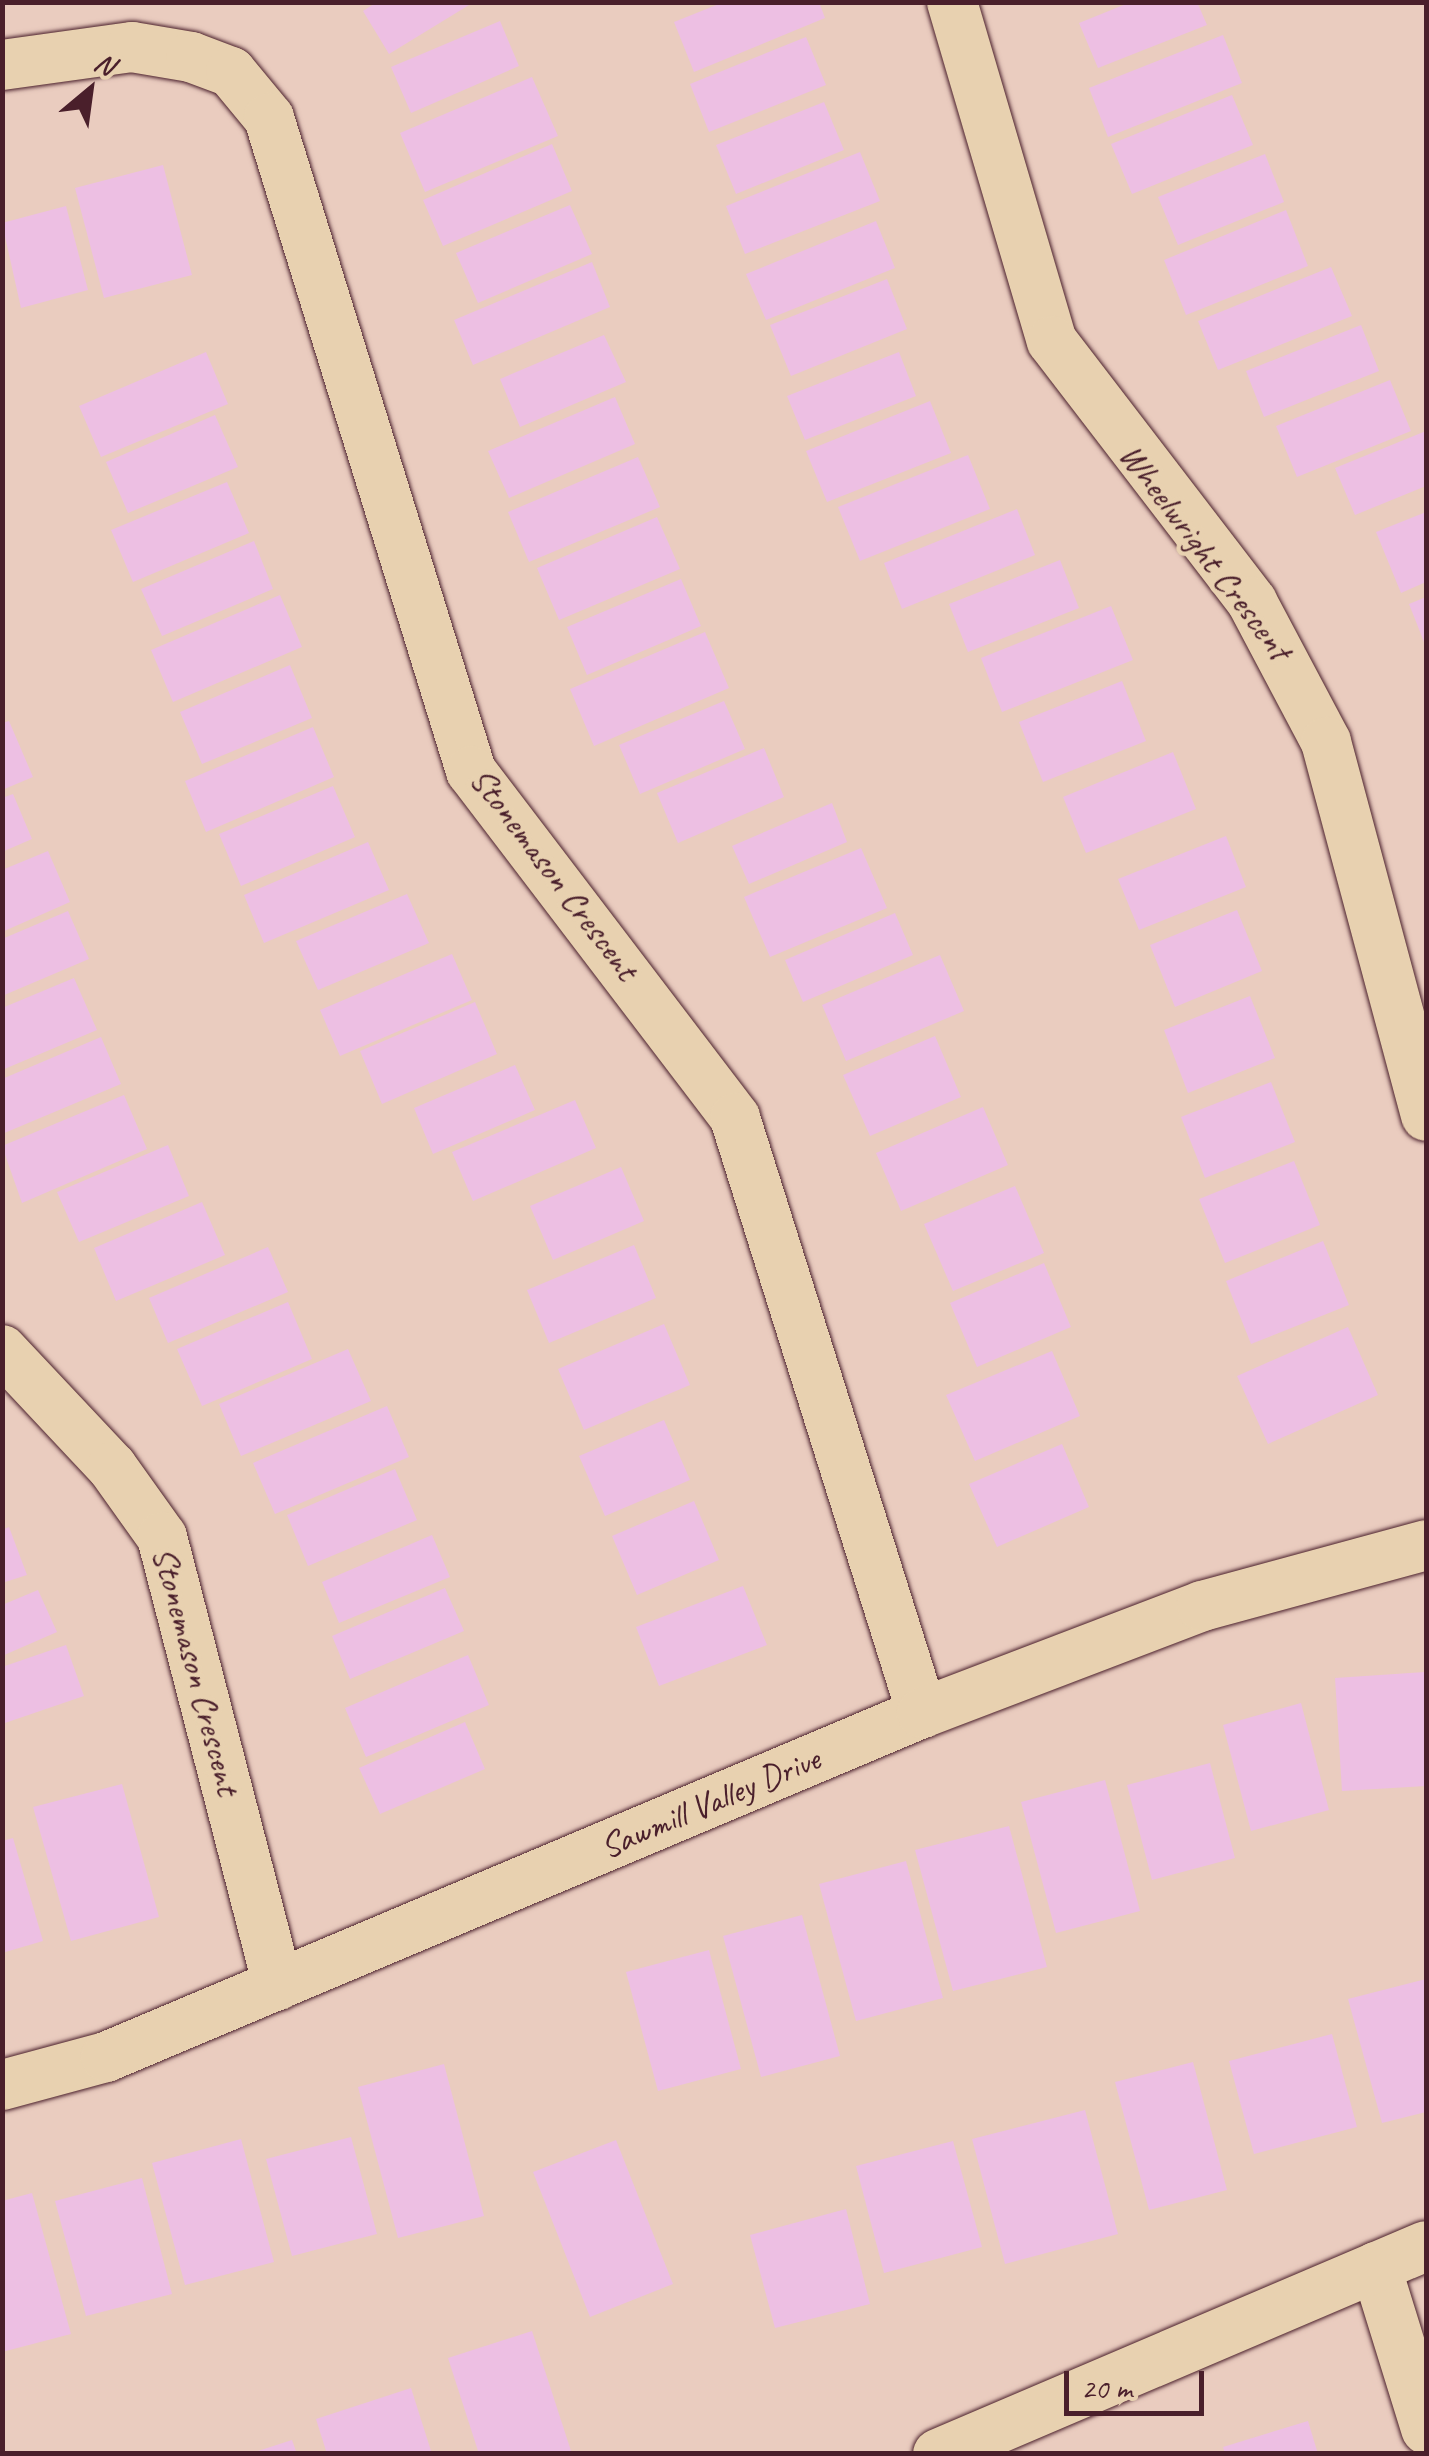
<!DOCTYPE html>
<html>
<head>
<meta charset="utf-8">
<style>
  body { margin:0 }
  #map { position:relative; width:1429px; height:2456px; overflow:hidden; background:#eaccbf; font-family:Caveat,sans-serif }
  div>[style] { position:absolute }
  .building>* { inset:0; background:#edbfe3 }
  .roads { filter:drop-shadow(0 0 2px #4a1f2b) drop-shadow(0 0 2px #4a1f2b) }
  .minor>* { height:50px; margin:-25px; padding:0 25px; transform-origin:25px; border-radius:25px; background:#e8d1b0 }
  span { translate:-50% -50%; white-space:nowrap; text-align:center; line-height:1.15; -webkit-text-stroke:9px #e8d1b0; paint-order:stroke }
  .street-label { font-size:35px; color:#4a1f2b }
  .frame { position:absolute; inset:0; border:5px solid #4a1f2b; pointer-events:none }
  .north { position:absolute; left:40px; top:40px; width:100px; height:100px; -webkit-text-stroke:8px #e8d1b0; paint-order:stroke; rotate:29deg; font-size:28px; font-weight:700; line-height:40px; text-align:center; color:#4a1f2b }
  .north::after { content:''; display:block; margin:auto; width:35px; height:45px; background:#4a1f2b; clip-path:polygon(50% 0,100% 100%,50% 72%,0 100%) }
  .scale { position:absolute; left:1064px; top:2371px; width:140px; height:45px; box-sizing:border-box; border:5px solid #4a1f2b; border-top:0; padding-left:12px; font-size:30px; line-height:35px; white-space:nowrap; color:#4a1f2b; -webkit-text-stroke:8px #e8d1b0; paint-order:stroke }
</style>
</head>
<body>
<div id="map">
  <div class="building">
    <i style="clip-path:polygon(377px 2px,474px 2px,389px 54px,363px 11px)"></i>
    <i style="clip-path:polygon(724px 2px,819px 2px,825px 18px,694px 72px,674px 22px)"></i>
    <i style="clip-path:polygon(1131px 2px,1197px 2px,1207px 25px,1098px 68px,1079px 23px)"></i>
    <i style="clip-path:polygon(500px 21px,519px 66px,411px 113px,391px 67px)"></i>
    <i style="clip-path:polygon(1223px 35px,1242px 83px,1108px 137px,1089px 88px)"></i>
    <i style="clip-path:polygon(806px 37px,826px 85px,709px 132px,690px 84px)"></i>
    <i style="clip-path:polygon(532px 77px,558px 136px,425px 192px,400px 133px)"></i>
    <i style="clip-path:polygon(1232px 95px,1253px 145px,1132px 194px,1111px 144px)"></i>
    <i style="clip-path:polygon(824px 102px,844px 150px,736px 194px,716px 145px)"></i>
    <i style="clip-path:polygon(552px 144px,572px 191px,443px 246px,423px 200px)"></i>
    <i style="clip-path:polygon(860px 152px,880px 201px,745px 254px,726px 206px)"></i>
    <i style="clip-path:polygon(1265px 154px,1284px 202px,1178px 245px,1158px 197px)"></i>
    <i style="clip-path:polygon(163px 165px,192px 275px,104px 298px,75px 188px)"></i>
    <i style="clip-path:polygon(570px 205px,592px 254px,478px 303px,456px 253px)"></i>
    <i style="clip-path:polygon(66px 206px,88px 290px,21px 308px,2px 223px)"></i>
    <i style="clip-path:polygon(1286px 210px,1308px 266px,1186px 315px,1164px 260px)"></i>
    <i style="clip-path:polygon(876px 221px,895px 268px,766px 320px,746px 274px)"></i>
    <i style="clip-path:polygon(592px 262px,610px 307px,473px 365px,454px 320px)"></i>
    <i style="clip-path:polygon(1331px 267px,1352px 316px,1218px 370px,1198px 321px)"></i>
    <i style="clip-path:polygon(887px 279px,907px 329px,791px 376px,770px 325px)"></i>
    <i style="clip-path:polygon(1361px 325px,1379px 371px,1264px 417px,1246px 371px)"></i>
    <i style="clip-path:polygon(604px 335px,626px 382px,520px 427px,500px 379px)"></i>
    <i style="clip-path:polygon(206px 352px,228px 404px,101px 457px,79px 406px)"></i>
    <i style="clip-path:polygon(899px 352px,916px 396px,805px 440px,787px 396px)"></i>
    <i style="clip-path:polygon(1390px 380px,1411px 431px,1297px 477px,1276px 426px)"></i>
    <i style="clip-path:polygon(615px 397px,635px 444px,509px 498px,488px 451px)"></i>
    <i style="clip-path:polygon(930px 401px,951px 453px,827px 502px,806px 451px)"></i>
    <i style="clip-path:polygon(215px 415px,238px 467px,128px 513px,106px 462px)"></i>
    <i style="clip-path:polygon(1426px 431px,1426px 486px,1355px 515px,1335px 468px)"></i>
    <i style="clip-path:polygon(968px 455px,990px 509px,860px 561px,838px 507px)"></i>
    <i style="clip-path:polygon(638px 457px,660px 507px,529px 562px,508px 512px)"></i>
    <i style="clip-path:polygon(227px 482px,249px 533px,133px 582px,111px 530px)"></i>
    <i style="clip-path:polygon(1017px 509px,1035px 555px,902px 609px,884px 563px)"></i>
    <i style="clip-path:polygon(1426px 512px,1426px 582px,1401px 593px,1376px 532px)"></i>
    <i style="clip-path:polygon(657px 517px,680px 569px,559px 620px,537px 568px)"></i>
    <i style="clip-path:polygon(254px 541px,273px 589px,162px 636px,141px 589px)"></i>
    <i style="clip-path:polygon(1060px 560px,1079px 608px,968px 652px,949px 604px)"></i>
    <i style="clip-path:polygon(681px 579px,701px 626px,587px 675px,567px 627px)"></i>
    <i style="clip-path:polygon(280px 595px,302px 647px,173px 702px,151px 650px)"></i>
    <i style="clip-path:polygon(1426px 597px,1426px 647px,1409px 604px)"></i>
    <i style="clip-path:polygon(1111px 606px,1133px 660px,1002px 712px,981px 658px)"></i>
    <i style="clip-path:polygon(705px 632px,729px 688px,594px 746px,570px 689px)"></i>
    <i style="clip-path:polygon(290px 665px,312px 718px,202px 764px,180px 712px)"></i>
    <i style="clip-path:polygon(1122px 681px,1146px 741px,1043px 782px,1019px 722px)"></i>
    <i style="clip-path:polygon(724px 701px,745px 749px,640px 794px,619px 745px)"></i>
    <i style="clip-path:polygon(9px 721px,33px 777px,2px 790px,2px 723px)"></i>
    <i style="clip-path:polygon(313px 727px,334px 777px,206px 832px,185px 781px)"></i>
    <i style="clip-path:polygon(764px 748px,784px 797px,678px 843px,657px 793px)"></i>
    <i style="clip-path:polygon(1173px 752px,1196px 809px,1086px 853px,1063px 797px)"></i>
    <i style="clip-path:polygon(333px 786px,355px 837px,241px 886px,219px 834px)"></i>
    <i style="clip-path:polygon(13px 794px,32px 839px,2px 852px,2px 798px)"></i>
    <i style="clip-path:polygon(832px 803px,847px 842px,749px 884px,732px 846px)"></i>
    <i style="clip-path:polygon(1226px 836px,1246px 887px,1139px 930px,1118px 879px)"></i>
    <i style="clip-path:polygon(368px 842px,389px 890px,264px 943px,244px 895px)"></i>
    <i style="clip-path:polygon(861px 848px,887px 908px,770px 957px,744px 897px)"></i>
    <i style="clip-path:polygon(48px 851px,70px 902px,2px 932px,2px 870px)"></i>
    <i style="clip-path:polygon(407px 894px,429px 943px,318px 990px,296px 941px)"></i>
    <i style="clip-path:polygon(1237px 910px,1262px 971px,1175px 1007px,1150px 945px)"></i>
    <i style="clip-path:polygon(68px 911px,89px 959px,2px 996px,2px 939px)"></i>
    <i style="clip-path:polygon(895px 913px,913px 955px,803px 1002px,785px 960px)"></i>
    <i style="clip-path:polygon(452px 954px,472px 1000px,340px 1056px,320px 1010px)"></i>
    <i style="clip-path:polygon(940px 955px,964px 1011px,846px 1061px,822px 1005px)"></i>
    <i style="clip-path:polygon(74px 978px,97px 1030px,2px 1070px,2px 1008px)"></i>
    <i style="clip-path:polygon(1250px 996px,1275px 1058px,1188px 1093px,1164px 1030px)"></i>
    <i style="clip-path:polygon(475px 1002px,497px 1054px,382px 1104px,360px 1051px)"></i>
    <i style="clip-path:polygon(935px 1036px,961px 1097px,870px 1136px,843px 1075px)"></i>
    <i style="clip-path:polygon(101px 1037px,121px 1084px,2px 1134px,2px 1079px)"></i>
    <i style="clip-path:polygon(515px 1065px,535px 1110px,433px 1154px,414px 1108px)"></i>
    <i style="clip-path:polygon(1271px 1082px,1295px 1142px,1205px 1178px,1181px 1117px)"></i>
    <i style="clip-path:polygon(124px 1095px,147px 1149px,22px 1203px,2px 1146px)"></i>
    <i style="clip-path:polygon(575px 1100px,596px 1148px,473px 1201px,452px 1152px)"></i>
    <i style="clip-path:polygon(983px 1107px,1008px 1165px,901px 1211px,876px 1153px)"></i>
    <i style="clip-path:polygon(168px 1145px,189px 1196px,79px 1242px,57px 1192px)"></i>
    <i style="clip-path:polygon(1294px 1161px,1320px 1225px,1225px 1263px,1199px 1199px)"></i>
    <i style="clip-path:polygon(621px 1167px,644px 1221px,553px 1260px,530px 1206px)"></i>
    <i style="clip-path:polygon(1015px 1186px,1044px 1253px,953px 1291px,924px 1224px)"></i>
    <i style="clip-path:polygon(202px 1202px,225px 1255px,116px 1301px,94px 1248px)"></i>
    <i style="clip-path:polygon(1323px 1241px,1349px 1305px,1251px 1344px,1226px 1281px)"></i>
    <i style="clip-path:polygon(634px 1245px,656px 1298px,549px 1343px,527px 1290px)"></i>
    <i style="clip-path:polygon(268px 1247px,288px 1292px,168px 1343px,149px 1298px)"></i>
    <i style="clip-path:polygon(1044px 1263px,1071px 1327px,977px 1367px,950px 1303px)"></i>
    <i style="clip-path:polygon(288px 1302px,312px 1359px,202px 1406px,177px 1349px)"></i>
    <i style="clip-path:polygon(664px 1324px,690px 1385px,584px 1430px,558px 1369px)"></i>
    <i style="clip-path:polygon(1348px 1327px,1378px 1395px,1268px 1444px,1237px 1376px)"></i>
    <i style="clip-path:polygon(348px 1349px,371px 1401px,241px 1456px,219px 1404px)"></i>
    <i style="clip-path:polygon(1052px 1351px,1080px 1416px,975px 1461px,946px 1395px)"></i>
    <i style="clip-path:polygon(387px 1406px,409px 1457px,275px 1514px,253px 1463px)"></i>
    <i style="clip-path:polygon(664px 1420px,690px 1480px,605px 1516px,579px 1456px)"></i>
    <i style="clip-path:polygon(1062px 1444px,1089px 1507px,997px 1547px,969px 1484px)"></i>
    <i style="clip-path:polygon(395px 1469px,417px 1520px,308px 1566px,287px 1515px)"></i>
    <i style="clip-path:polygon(694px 1501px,719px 1560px,637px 1595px,612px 1536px)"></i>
    <i style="clip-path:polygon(9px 1527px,27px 1575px,2px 1583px,2px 1530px)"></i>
    <i style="clip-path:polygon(432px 1535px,450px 1577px,339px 1623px,322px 1582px)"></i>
    <i style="clip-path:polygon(743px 1586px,767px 1645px,659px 1686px,636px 1627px)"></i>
    <i style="clip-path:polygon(445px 1588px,464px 1631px,350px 1679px,332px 1636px)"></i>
    <i style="clip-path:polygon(38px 1590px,57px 1632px,2px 1656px,2px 1605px)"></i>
    <i style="clip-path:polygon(66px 1645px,84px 1696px,2px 1724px,2px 1667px)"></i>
    <i style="clip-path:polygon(468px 1655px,489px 1705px,366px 1757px,345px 1708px)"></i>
    <i style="clip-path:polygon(1425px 1672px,1426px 1786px,1342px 1791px,1335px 1678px)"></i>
    <i style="clip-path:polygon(1301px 1703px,1329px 1810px,1251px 1831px,1223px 1725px)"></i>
    <i style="clip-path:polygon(465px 1722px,485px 1769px,380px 1814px,359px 1768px)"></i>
    <i style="clip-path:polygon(1210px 1763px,1235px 1858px,1152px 1880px,1127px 1785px)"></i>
    <i style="clip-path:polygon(1105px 1780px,1140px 1911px,1056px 1933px,1021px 1802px)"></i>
    <i style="clip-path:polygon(122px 1784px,159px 1917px,71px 1941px,33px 1807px)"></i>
    <i style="clip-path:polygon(1009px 1826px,1047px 1967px,953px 1991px,915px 1850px)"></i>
    <i style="clip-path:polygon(13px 1838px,43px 1941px,2px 1953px,2px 1841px)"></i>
    <i style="clip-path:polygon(906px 1861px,943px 1998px,856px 2021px,819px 1884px)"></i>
    <i style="clip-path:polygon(802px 1915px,840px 2056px,761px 2077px,723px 1936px)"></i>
    <i style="clip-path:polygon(709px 1950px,741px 2069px,658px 2091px,626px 1972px)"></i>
    <i style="clip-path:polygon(1426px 1979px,1426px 2112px,1382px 2123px,1348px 1999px)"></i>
    <i style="clip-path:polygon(1332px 2034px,1357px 2127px,1254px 2154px,1229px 2061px)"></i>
    <i style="clip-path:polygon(1193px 2062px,1227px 2190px,1149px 2210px,1115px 2082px)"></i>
    <i style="clip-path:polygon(444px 2064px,484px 2216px,398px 2238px,358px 2087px)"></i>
    <i style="clip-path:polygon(1085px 2110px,1118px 2234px,1005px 2264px,972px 2139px)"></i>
    <i style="clip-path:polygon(351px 2137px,377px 2234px,292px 2256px,266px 2159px)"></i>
    <i style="clip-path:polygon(241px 2139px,274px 2262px,185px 2285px,152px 2163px)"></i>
    <i style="clip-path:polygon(616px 2140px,673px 2284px,590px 2317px,533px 2172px)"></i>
    <i style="clip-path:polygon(953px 2141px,982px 2247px,884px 2273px,856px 2166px)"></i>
    <i style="clip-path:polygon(142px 2178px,172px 2294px,86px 2316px,55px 2201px)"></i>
    <i style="clip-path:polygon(32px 2193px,71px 2334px,2px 2352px,2px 2201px)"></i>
    <i style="clip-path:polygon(846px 2209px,870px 2304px,775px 2328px,750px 2235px)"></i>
    <i style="clip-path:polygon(532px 2331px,572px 2454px,479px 2454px,448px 2358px)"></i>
    <i style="clip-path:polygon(411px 2388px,432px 2454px,327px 2454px,316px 2419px)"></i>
    <i style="clip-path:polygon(1308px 2421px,1318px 2454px,1225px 2454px,1223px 2447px)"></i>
    <i style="clip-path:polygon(292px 2440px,297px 2454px,252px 2454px,252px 2453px)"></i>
  </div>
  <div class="roads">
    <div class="minor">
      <i style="left:952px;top:2px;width:353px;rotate:73.6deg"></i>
      <i style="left:1052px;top:341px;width:329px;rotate:52.5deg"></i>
      <i style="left:1252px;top:602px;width:158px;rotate:62.1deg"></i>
      <i style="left:1326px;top:742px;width:387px;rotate:75deg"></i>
      <i style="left:2px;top:65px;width:131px;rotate:-7.9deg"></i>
      <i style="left:132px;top:47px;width:60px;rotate:9.6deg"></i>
      <i style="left:191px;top:57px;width:43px;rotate:20.6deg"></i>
      <i style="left:231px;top:72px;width:60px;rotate:50.4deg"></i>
      <i style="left:269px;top:118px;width:684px;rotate:72.81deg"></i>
      <i style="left:471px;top:771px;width:436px;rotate:52.7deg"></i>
      <i style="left:735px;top:1118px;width:624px;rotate:72.55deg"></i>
      <i style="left:2px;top:1350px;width:161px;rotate:46.8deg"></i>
      <i style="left:112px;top:1467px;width:86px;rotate:54.5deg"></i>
      <i style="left:162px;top:1537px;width:463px;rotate:75.5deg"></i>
      <i style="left:2px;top:2085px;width:108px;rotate:-15.1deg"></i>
      <i style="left:106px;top:2057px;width:886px;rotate:-22.86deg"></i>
      <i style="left:922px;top:1713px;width:300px;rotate:-20.9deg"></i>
      <i style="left:1202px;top:1606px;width:232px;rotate:-15.2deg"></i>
      <i style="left:1376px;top:2267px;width:170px;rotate:72.8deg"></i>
      <i style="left:938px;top:2454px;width:530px;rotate:-23.09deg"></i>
    </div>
  </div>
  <div class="street-label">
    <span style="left:1205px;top:552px;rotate:53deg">Wheelwright Crescent</span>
    <span style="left:554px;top:874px;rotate:53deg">Stonemason Crescent</span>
    <span style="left:196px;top:1671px;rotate:75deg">Stonemason Crescent</span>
    <span style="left:710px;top:1803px;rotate:-23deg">Sawmill Valley Drive</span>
  </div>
  <div class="frame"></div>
  <div class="north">N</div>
  <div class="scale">20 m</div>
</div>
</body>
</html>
